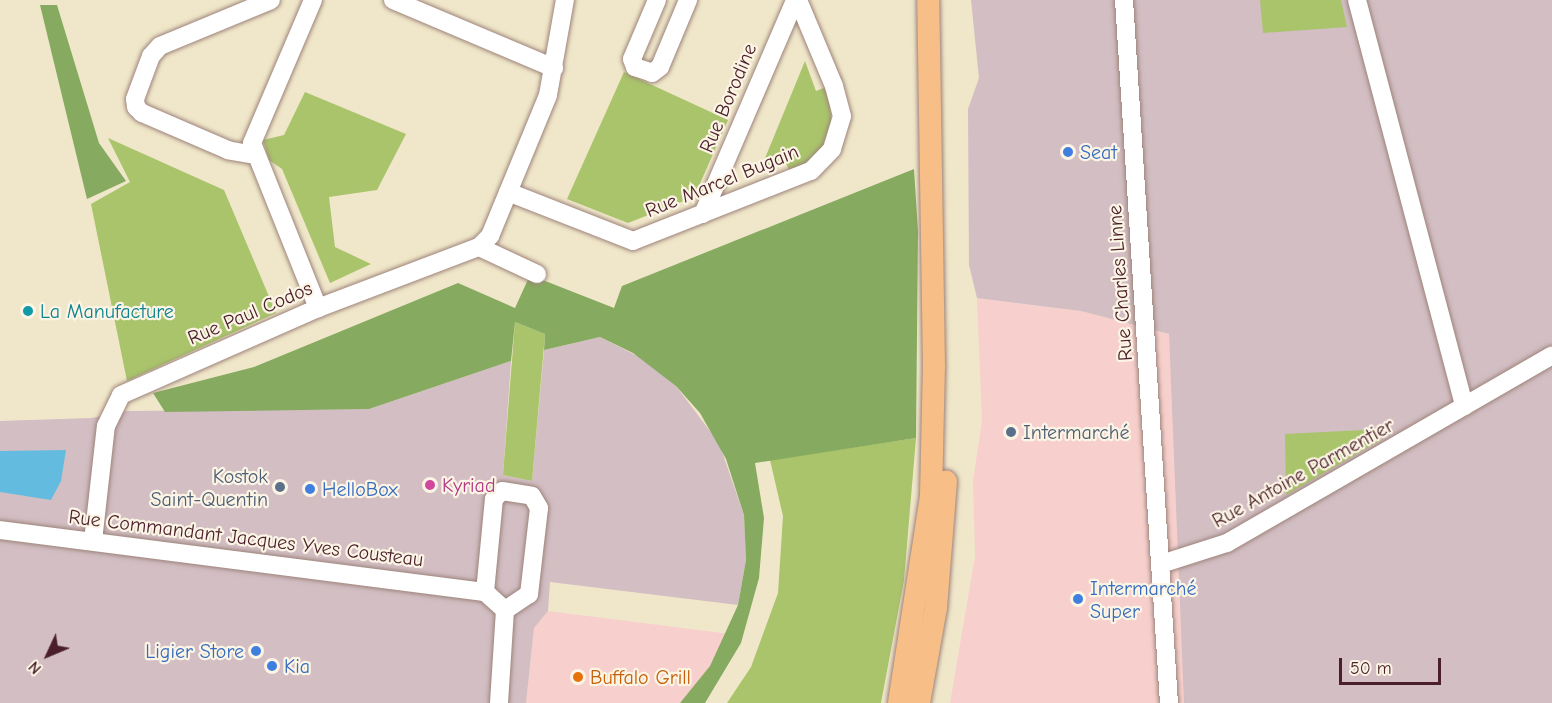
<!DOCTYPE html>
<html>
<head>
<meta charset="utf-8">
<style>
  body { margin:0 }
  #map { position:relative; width:1552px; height:703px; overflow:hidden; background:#f0e7ca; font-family:"Comic Neue",sans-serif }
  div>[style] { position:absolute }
  .built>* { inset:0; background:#f7d0cd }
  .industrial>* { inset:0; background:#d2bec3 }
  .green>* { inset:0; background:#a9c46b }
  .forest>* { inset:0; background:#86aa5f }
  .water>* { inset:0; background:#63bce0 }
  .roads { filter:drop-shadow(0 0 2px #9d837a) drop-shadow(0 0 2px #9d837a) }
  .minor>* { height:18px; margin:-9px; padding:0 9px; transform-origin:9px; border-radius:9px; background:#fff }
  .major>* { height:22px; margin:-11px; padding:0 11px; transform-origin:11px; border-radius:11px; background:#f7be87 }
  .dots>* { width:16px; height:16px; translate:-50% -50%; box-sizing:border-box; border:3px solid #fcf5e5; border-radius:50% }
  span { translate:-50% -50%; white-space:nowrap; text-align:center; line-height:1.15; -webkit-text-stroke:4.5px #fcf5e5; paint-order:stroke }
  .street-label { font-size:20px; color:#4a1f2b }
  .shop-label { font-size:20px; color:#366cbe }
  .left { translate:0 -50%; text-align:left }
  .right { translate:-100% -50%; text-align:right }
  .culture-label { font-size:20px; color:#0d838f }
  .service-label { font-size:20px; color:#4e5e75 }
  .hotel-label { font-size:20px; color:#b23c85 }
  .food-label { font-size:20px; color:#c56008 }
  .north { position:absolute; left:18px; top:625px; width:60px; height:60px; -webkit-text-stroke:4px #fcf5e5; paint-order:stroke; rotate:226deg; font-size:16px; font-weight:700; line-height:24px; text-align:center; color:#4a1f2b }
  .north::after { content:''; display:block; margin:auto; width:21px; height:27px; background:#4a1f2b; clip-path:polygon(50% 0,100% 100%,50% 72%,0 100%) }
  .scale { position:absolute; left:1339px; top:658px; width:102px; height:27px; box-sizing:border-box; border:3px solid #4a1f2b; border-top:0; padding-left:8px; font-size:18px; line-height:21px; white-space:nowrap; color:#4a1f2b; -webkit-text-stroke:4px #fcf5e5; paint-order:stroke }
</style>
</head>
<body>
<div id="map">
  <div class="built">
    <i style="clip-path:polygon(977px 298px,1081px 311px,1169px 334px,1188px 703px,950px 703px,975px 556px,973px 480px,982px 421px)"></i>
    <i style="clip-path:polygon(548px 611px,738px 635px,696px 703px,526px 703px,534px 627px)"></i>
  </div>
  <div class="industrial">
    <i style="clip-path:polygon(971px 0,1552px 0,1552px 703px,1184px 703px,1169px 334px,1081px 311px,977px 298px,969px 265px,968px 109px,979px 78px)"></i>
    <i style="clip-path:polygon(600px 337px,649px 362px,676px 386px,719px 443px,744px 515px,746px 560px,738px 605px,550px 582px,548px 611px,534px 628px,526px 703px,0 703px,0 421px,91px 418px,126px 411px,369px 409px,511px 361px,503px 475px,532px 481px,544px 350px)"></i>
  </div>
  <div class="green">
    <i style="clip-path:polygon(1260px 0,1341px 0,1347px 27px,1263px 33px)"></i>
    <i style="clip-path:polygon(805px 61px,816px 91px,829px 86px,832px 135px,820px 154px,800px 168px,790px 172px,784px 159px,761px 168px)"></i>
    <i style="clip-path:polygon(624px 72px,728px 120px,694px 197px,628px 223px,567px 199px)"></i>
    <i style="clip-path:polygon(305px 92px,406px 134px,377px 190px,329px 197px,335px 247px,371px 264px,330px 283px,282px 169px,269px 160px,263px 140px,284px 135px)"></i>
    <i style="clip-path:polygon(108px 138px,224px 190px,276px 313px,127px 381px,91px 204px,130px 182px)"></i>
    <i style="clip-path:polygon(515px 322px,545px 334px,532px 481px,503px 475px)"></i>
    <i style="clip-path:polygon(1363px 430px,1381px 440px,1286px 495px,1285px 434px)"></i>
    <i style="clip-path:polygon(916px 438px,904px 580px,881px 703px,727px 703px,751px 667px,778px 593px,783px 516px,770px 460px)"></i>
  </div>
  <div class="forest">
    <i style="clip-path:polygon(40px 5px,57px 5px,99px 143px,126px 181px,87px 199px)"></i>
    <i style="clip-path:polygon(914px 169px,918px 231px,916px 438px,755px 463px,764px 518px,759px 578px,741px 643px,705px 703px,680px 703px,710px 666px,738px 605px,746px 560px,744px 515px,726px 459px,700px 413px,676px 386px,633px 353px,600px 337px,544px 350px,545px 334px,515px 322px,511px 361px,369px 409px,165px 412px,153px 393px,254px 367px,458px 283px,515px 308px,530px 275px,614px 308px,622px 286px)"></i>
  </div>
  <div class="water">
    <i style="clip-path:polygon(66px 450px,61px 481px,51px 500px,0 492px,0 451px)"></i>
  </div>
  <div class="roads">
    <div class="minor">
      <i style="left:313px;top:0;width:155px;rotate:113.1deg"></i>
      <i style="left:252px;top:143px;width:178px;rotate:68.2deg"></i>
      <i style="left:393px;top:0;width:175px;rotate:22.9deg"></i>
      <i style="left:657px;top:0;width:64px;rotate:113deg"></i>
      <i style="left:632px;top:59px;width:9px;rotate:69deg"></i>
      <i style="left:635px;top:67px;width:18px;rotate:19deg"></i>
      <i style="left:652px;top:73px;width:10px;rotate:-37deg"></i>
      <i style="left:660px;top:67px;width:73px;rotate:-67.3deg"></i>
      <i style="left:1124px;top:0;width:704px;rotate:86.34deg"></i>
      <i style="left:1357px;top:0;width:420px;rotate:75.2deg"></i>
      <i style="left:255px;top:155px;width:27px;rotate:-170deg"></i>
      <i style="left:228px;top:150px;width:94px;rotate:-156.7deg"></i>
      <i style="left:142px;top:113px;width:8px;rotate:-135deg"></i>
      <i style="left:136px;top:107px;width:8px;rotate:-97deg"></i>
      <i style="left:135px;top:99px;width:46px;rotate:-69.6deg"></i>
      <i style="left:151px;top:56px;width:13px;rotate:-48deg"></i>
      <i style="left:160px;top:46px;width:120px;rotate:-22.5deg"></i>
      <i style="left:508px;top:192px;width:134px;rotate:21.4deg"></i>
      <i style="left:633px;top:241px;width:191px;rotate:-21.5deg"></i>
      <i style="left:811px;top:171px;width:30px;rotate:-46deg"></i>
      <i style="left:832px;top:149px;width:34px;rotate:-73deg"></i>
      <i style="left:842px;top:116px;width:31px;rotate:-105deg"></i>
      <i style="left:834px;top:86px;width:93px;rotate:-112.7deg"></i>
      <i style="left:703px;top:214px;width:233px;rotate:-66.7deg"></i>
      <i style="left:479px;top:247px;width:64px;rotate:25deg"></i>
      <i style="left:0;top:530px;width:489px;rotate:7.3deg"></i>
      <i style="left:485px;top:592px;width:27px;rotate:42deg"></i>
      <i style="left:505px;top:610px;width:93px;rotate:93.7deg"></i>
      <i style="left:93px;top:541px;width:116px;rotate:-83.6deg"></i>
      <i style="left:106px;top:426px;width:34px;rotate:-64deg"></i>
      <i style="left:121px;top:395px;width:215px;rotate:-23.8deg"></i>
      <i style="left:318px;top:308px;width:172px;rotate:-20.8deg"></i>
      <i style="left:479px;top:247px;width:16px;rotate:-45deg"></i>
      <i style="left:490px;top:236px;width:152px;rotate:-67.6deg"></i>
      <i style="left:548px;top:95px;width:97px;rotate:-79.9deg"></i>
      <i style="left:1161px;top:564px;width:69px;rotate:-17.7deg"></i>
      <i style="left:1227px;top:543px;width:375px;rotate:-30deg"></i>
      <i style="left:485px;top:592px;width:93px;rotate:-84.5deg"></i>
      <i style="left:494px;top:499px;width:11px;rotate:-45deg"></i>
      <i style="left:502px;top:491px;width:30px;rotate:9deg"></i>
      <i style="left:532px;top:496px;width:14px;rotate:60deg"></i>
      <i style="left:539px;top:508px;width:87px;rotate:96.6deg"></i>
      <i style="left:529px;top:594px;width:29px;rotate:146deg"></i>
    </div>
    <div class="major">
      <i style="left:899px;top:703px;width:209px;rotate:-81.2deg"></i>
      <i style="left:931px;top:496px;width:129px;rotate:-88.7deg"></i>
      <i style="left:934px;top:367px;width:367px;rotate:-90.9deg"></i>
      <i style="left:919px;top:703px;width:97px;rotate:-79.9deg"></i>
      <i style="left:936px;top:608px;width:127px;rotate:-85.5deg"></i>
    </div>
  </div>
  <div class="dots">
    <i style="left:1068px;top:152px;background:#3f7fe0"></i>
    <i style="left:28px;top:311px;background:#0f9aa8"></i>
    <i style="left:1011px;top:432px;background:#5c6f8a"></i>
    <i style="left:430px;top:485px;background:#d1479c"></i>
    <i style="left:280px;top:487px;background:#5c6f8a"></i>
    <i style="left:310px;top:489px;background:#3f7fe0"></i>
    <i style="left:1078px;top:599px;background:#3f7fe0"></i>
    <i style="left:256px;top:651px;background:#3f7fe0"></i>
    <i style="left:272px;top:666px;background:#3f7fe0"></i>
    <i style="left:578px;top:677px;background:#e8710a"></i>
  </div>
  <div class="street-label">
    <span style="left:728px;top:98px;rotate:-67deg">Rue Borodine</span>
    <span style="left:722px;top:181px;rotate:-22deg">Rue Marcel Bugain</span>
    <span style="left:1120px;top:283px;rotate:-94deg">Rue Charles Linne</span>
    <span style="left:250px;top:313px;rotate:-23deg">Rue Paul Codos</span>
    <span style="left:1303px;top:473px;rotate:-29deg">Rue Antoine Parmentier</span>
    <span style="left:246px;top:538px;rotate:7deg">Rue Commandant Jacques Yves Cousteau</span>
  </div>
  <div class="shop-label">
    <span class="left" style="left:1080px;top:152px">Seat</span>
    <span class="left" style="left:322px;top:489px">HelloBox</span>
    <span class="left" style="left:1090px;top:600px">Intermarché<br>Super</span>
    <span class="right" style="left:244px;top:651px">Ligier Store</span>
    <span class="left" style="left:284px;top:666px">Kia</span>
  </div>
  <div class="culture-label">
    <span class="left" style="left:40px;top:311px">La Manufacture</span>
  </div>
  <div class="service-label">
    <span class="left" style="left:1023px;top:432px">Intermarché</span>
    <span class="right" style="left:268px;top:488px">Kostok<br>Saint-Quentin</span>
  </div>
  <div class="hotel-label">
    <span class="left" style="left:442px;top:485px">Kyriad</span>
  </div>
  <div class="food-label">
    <span class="left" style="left:590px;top:677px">Buffalo Grill</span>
  </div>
  <div class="north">N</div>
  <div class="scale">50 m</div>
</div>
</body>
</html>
